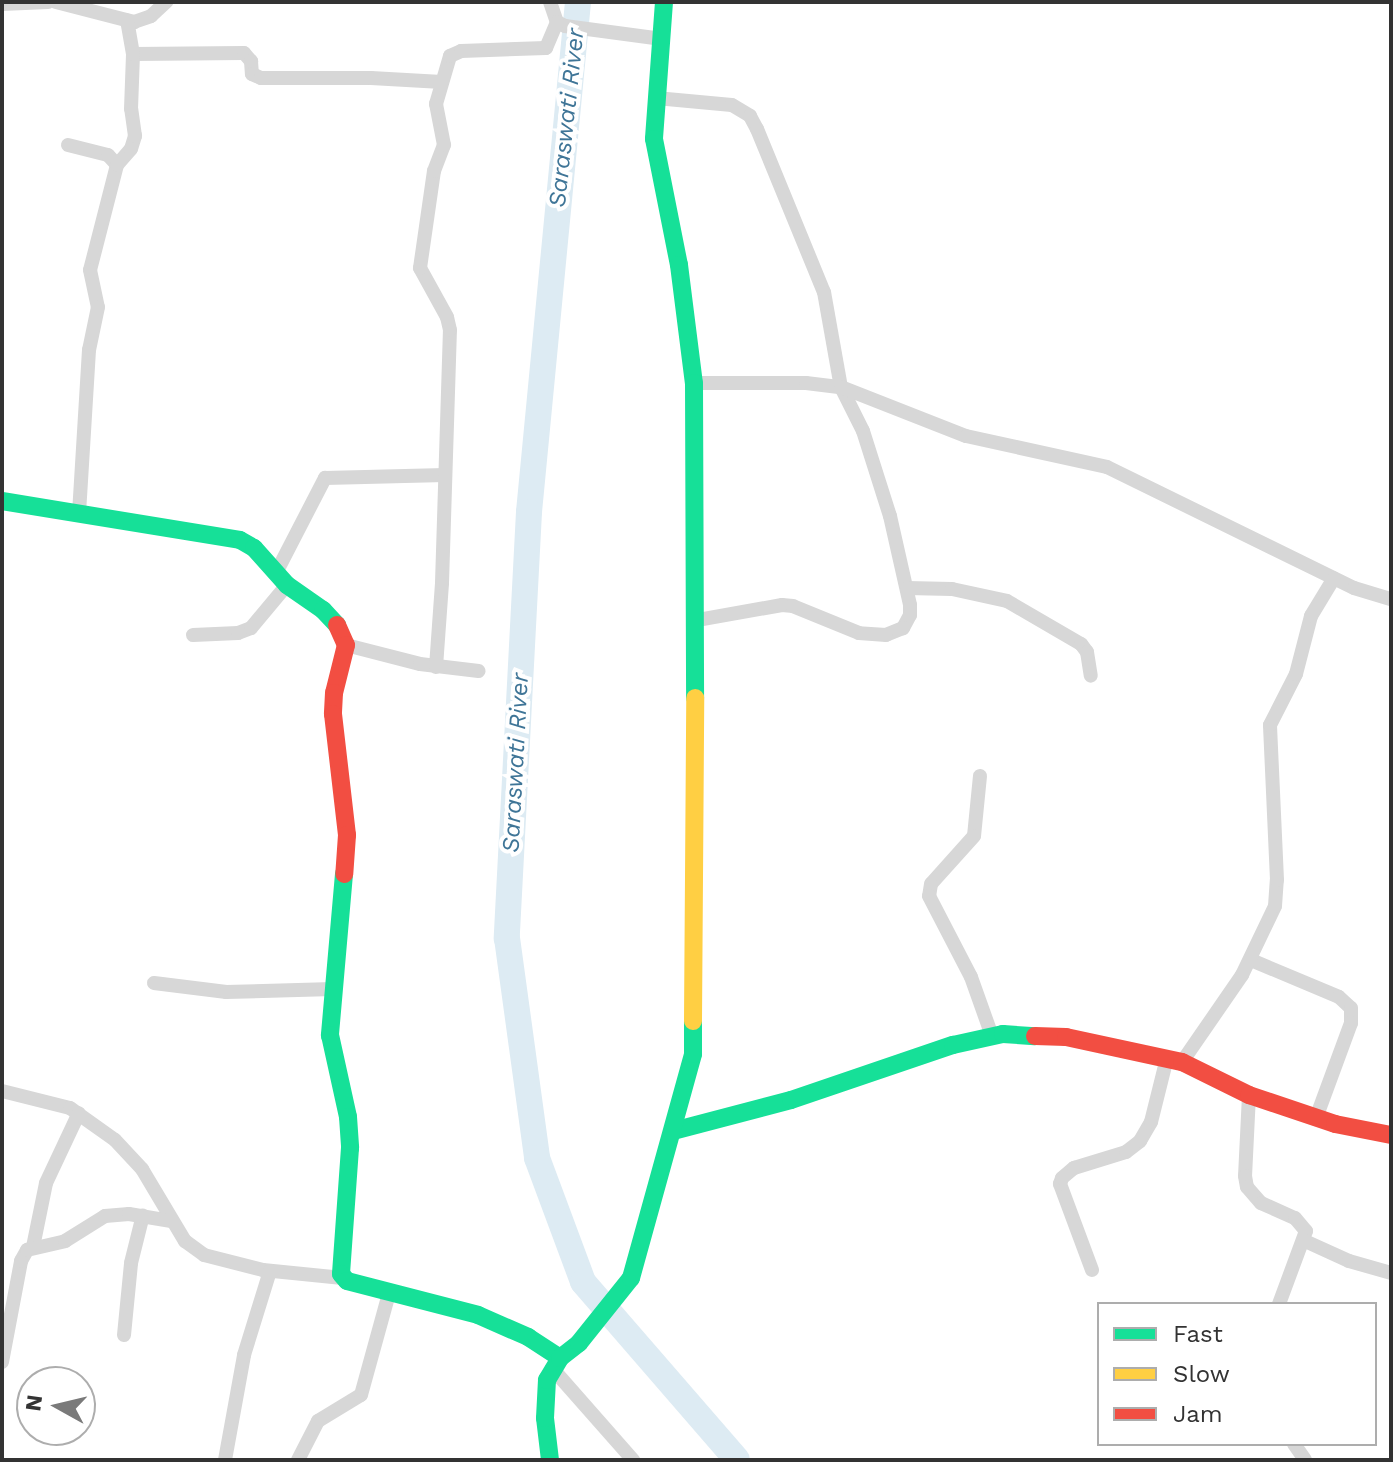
<!DOCTYPE html>
<html>
<head>
<meta charset="utf-8">
<style>
  body { margin:0 }
  #map { position:relative; width:1393px; height:1462px; overflow:hidden; background:#fff; font-family:"Work Sans",sans-serif }
  div>[style] { position:absolute }
  .river>* { height:26px; margin:-13px; padding:0 13px; transform-origin:13px; border-radius:13px; background:#ddebf3 }
  .street>* { height:14px; margin:-7px; padding:0 7px; transform-origin:7px; border-radius:7px; background:#d7d7d7 }
  .fast>* { height:18px; margin:-9px; padding:0 9px; transform-origin:9px; border-radius:9px; background:#16e098 }
  .slow>* { height:18px; margin:-9px; padding:0 9px; transform-origin:9px; border-radius:9px; background:#ffcf43 }
  .jam>* { height:18px; margin:-9px; padding:0 9px; transform-origin:9px; border-radius:9px; background:#f24e42 }
  span { translate:-50% -50%; white-space:nowrap; text-align:center; line-height:1.15; -webkit-text-stroke:8px #fff; paint-order:stroke }
  .water-label { font-size:24px; color:#3f7597; font-style:italic }
  .frame { position:absolute; inset:0; border:4px solid #333; pointer-events:none }
  .legend { position:absolute; left:1097px; top:1302px; width:280px; height:144px; box-sizing:border-box; background:#fff; border:2px solid #adadad; margin:0; padding:10px 14px; list-style:none; font-size:24px; color:#333 }
  .legend li { display:flex; align-items:center; gap:16px; height:40px }
  .legend b { width:40px; border:2px solid #adadad }
  .north { position:absolute; left:16px; top:1366px; width:80px; height:80px; box-sizing:border-box; background:#fff; border:2px solid #adadad; border-radius:50%; rotate:278deg; font-size:22px; font-weight:700; line-height:32px; text-align:center; color:#333 }
  .north::after { content:''; display:block; margin:auto; width:28px; height:36px; background:#7a7a7a; clip-path:polygon(50% 0,100% 100%,50% 72%,0 100%) }
</style>
</head>
<body>
<div id="map">
  <div class="river">
    <i style="left:578px;top:2px;width:512px;rotate:95.49deg"></i>
    <i style="left:529px;top:512px;width:427px;rotate:93deg"></i>
    <i style="left:507px;top:938px;width:222px;rotate:82.2deg"></i>
    <i style="left:537px;top:1158px;width:132px;rotate:69.6deg"></i>
    <i style="left:583px;top:1282px;width:235px;rotate:49.1deg"></i>
  </div>
  <div class="street">
    <i style="left:56px;top:2px;width:81px;rotate:14.4deg"></i>
    <i style="left:134px;top:22px;width:18px;rotate:-19deg"></i>
    <i style="left:151px;top:16px;width:21px;rotate:-43deg"></i>
    <i style="left:550px;top:2px;width:21px;rotate:71deg"></i>
    <i style="left:557px;top:22px;width:9px;rotate:27deg"></i>
    <i style="left:565px;top:26px;width:98px;rotate:7.6deg"></i>
    <i style="left:2px;top:4px;width:46px;rotate:-2.5deg"></i>
    <i style="left:133px;top:54px;width:111px;rotate:-0.5deg"></i>
    <i style="left:244px;top:53px;width:11px;rotate:49deg"></i>
    <i style="left:251px;top:61px;width:13px;rotate:86deg"></i>
    <i style="left:252px;top:74px;width:10px;rotate:24deg"></i>
    <i style="left:261px;top:78px;width:110px"></i>
    <i style="left:371px;top:78px;width:71px;rotate:3.2deg"></i>
    <i style="left:656px;top:98px;width:76px;rotate:5.3deg"></i>
    <i style="left:732px;top:105px;width:21px;rotate:31deg"></i>
    <i style="left:750px;top:116px;width:15px;rotate:62deg"></i>
    <i style="left:757px;top:129px;width:176px;rotate:67.7deg"></i>
    <i style="left:824px;top:292px;width:97px;rotate:79.9deg"></i>
    <i style="left:841px;top:387px;width:49px;rotate:63.4deg"></i>
    <i style="left:863px;top:431px;width:89px;rotate:72.4deg"></i>
    <i style="left:890px;top:516px;width:91px;rotate:77.3deg"></i>
    <i style="left:910px;top:605px;width:10px;rotate:90deg"></i>
    <i style="left:910px;top:615px;width:15px;rotate:118deg"></i>
    <i style="left:903px;top:628px;width:18px;rotate:158deg"></i>
    <i style="left:886px;top:635px;width:27px;rotate:-176deg"></i>
    <i style="left:859px;top:633px;width:71px;rotate:-157.8deg"></i>
    <i style="left:793px;top:606px;width:11px;rotate:-175deg"></i>
    <i style="left:782px;top:605px;width:85px;rotate:169.9deg"></i>
    <i style="left:68px;top:145px;width:41px;rotate:14deg"></i>
    <i style="left:108px;top:155px;width:13px;rotate:48deg"></i>
    <i style="left:117px;top:165px;width:108px;rotate:104.4deg"></i>
    <i style="left:90px;top:270px;width:38px;rotate:78deg"></i>
    <i style="left:98px;top:307px;width:44px;rotate:101.8deg"></i>
    <i style="left:89px;top:350px;width:164px;rotate:93.5deg"></i>
    <i style="left:117px;top:165px;width:21px;rotate:-49deg"></i>
    <i style="left:131px;top:149px;width:14px;rotate:-73deg"></i>
    <i style="left:135px;top:136px;width:27px;rotate:-98deg"></i>
    <i style="left:131px;top:109px;width:55px;rotate:-87.9deg"></i>
    <i style="left:133px;top:54px;width:34px;rotate:-100deg"></i>
    <i style="left:694px;top:383px;width:112px"></i>
    <i style="left:806px;top:383px;width:35px;rotate:7deg"></i>
    <i style="left:841px;top:387px;width:134px;rotate:21.4deg"></i>
    <i style="left:966px;top:436px;width:144px;rotate:12.4deg"></i>
    <i style="left:1107px;top:467px;width:275px;rotate:26.1deg"></i>
    <i style="left:1354px;top:588px;width:39px;rotate:17deg"></i>
    <i style="left:277px;top:571px;width:105px;rotate:-62.7deg"></i>
    <i style="left:325px;top:478px;width:120px;rotate:-1.4deg"></i>
    <i style="left:907px;top:588px;width:45px;rotate:1.3deg"></i>
    <i style="left:952px;top:589px;width:56px;rotate:12.3deg"></i>
    <i style="left:1007px;top:601px;width:86px;rotate:30.2deg"></i>
    <i style="left:1081px;top:644px;width:10px;rotate:53deg"></i>
    <i style="left:1087px;top:652px;width:24px;rotate:81deg"></i>
    <i style="left:193px;top:635px;width:45px;rotate:-2.5deg"></i>
    <i style="left:238px;top:633px;width:14px;rotate:-21deg"></i>
    <i style="left:251px;top:628px;width:56px;rotate:-50.1deg"></i>
    <i style="left:346px;top:645px;width:76px;rotate:14.4deg"></i>
    <i style="left:420px;top:664px;width:59px;rotate:6.8deg"></i>
    <i style="left:436px;top:667px;width:84px;rotate:-85.9deg"></i>
    <i style="left:442px;top:583px;width:253px;rotate:-88.2deg"></i>
    <i style="left:450px;top:330px;width:13px;rotate:-103deg"></i>
    <i style="left:447px;top:317px;width:56px;rotate:-118.9deg"></i>
    <i style="left:420px;top:268px;width:98px;rotate:-81.8deg"></i>
    <i style="left:434px;top:171px;width:28px;rotate:-69deg"></i>
    <i style="left:444px;top:145px;width:42px;rotate:-101deg"></i>
    <i style="left:436px;top:104px;width:50px;rotate:-73.7deg"></i>
    <i style="left:450px;top:56px;width:12px;rotate:-24deg"></i>
    <i style="left:461px;top:51px;width:85px;rotate:-2deg"></i>
    <i style="left:546px;top:48px;width:28px;rotate:-67deg"></i>
    <i style="left:980px;top:776px;width:60px;rotate:95.7deg"></i>
    <i style="left:974px;top:836px;width:64px;rotate:131.9deg"></i>
    <i style="left:931px;top:884px;width:12px;rotate:99deg"></i>
    <i style="left:929px;top:896px;width:91px;rotate:62.6deg"></i>
    <i style="left:971px;top:977px;width:63px;rotate:70.4deg"></i>
    <i style="left:1251px;top:960px;width:95px;rotate:22.8deg"></i>
    <i style="left:1339px;top:997px;width:16px;rotate:43deg"></i>
    <i style="left:1351px;top:1008px;width:15px;rotate:90deg"></i>
    <i style="left:1351px;top:1023px;width:101px;rotate:110.2deg"></i>
    <i style="left:154px;top:983px;width:73px;rotate:7.1deg"></i>
    <i style="left:226px;top:992px;width:107px;rotate:-1.6deg"></i>
    <i style="left:1182px;top:1062px;width:106px;rotate:-55.4deg"></i>
    <i style="left:1242px;top:975px;width:76px;rotate:-64.4deg"></i>
    <i style="left:1275px;top:906px;width:26px;rotate:-86deg"></i>
    <i style="left:1277px;top:880px;width:155px;rotate:-92.6deg"></i>
    <i style="left:1270px;top:725px;width:57px;rotate:-63deg"></i>
    <i style="left:1296px;top:674px;width:60px;rotate:-75.5deg"></i>
    <i style="left:1311px;top:616px;width:44px;rotate:-58.8deg"></i>
    <i style="left:2px;top:1091px;width:70px;rotate:14deg"></i>
    <i style="left:70px;top:1108px;width:55px;rotate:35.4deg"></i>
    <i style="left:115px;top:1140px;width:40px;rotate:47deg"></i>
    <i style="left:142px;top:1169px;width:84px;rotate:59.2deg"></i>
    <i style="left:185px;top:1241px;width:24px;rotate:36deg"></i>
    <i style="left:204px;top:1255px;width:61px;rotate:14.3deg"></i>
    <i style="left:263px;top:1270px;width:80px;rotate:5.7deg"></i>
    <i style="left:1249px;top:1095px;width:81px;rotate:92.8deg"></i>
    <i style="left:1245px;top:1176px;width:11px;rotate:80deg"></i>
    <i style="left:1247px;top:1187px;width:21px;rotate:49deg"></i>
    <i style="left:1261px;top:1203px;width:37px;rotate:24deg"></i>
    <i style="left:1295px;top:1218px;width:17px;rotate:50deg"></i>
    <i style="left:1306px;top:1231px;width:78px;rotate:110.3deg"></i>
    <i style="left:1305px;top:1241px;width:48px;rotate:24.4deg"></i>
    <i style="left:1349px;top:1261px;width:44px;rotate:15.9deg"></i>
    <i style="left:33px;top:1247px;width:65px;rotate:-78.5deg"></i>
    <i style="left:46px;top:1183px;width:77px;rotate:-64.8deg"></i>
    <i style="left:1092px;top:1270px;width:92px;rotate:-110.4deg"></i>
    <i style="left:1060px;top:1184px;width:6px;rotate:-72deg"></i>
    <i style="left:1062px;top:1178px;width:16px;rotate:-40deg"></i>
    <i style="left:1074px;top:1168px;width:54px;rotate:-17.1deg"></i>
    <i style="left:1126px;top:1152px;width:18px;rotate:-38deg"></i>
    <i style="left:1140px;top:1141px;width:22px;rotate:-60deg"></i>
    <i style="left:1151px;top:1122px;width:66px;rotate:-76deg"></i>
    <i style="left:124px;top:1335px;width:72px;rotate:-84.4deg"></i>
    <i style="left:131px;top:1263px;width:49px;rotate:-76deg"></i>
    <i style="left:2px;top:1362px;width:103px;rotate:-79.3deg"></i>
    <i style="left:21px;top:1261px;width:13px;rotate:-61deg"></i>
    <i style="left:27px;top:1250px;width:39px;rotate:-13deg"></i>
    <i style="left:65px;top:1241px;width:47px;rotate:-32deg"></i>
    <i style="left:105px;top:1216px;width:24px;rotate:-5deg"></i>
    <i style="left:129px;top:1214px;width:43px;rotate:9.5deg"></i>
    <i style="left:552px;top:1368px;width:123px;rotate:48.6deg"></i>
    <i style="left:1294px;top:1444px;width:19px;rotate:55deg"></i>
    <i style="left:225px;top:1460px;width:107px;rotate:-79.7deg"></i>
    <i style="left:244px;top:1355px;width:88px;rotate:-72.8deg"></i>
    <i style="left:298px;top:1460px;width:44px;rotate:-62.9deg"></i>
    <i style="left:318px;top:1421px;width:50px;rotate:-31.2deg"></i>
    <i style="left:361px;top:1395px;width:106px;rotate:-74.6deg"></i>
  </div>
  <div class="fast">
    <i style="left:664px;top:2px;width:137px;rotate:94.2deg"></i>
    <i style="left:654px;top:139px;width:128px;rotate:78.8deg"></i>
    <i style="left:679px;top:265px;width:119px;rotate:82.8deg"></i>
    <i style="left:694px;top:383px;width:315px;rotate:89.8deg"></i>
    <i style="left:2px;top:501px;width:241px;rotate:9.3deg"></i>
    <i style="left:240px;top:540px;width:16px;rotate:30deg"></i>
    <i style="left:254px;top:548px;width:50px;rotate:48.3deg"></i>
    <i style="left:287px;top:585px;width:44px;rotate:34.8deg"></i>
    <i style="left:323px;top:610px;width:21px;rotate:47deg"></i>
    <i style="left:344px;top:874px;width:162px;rotate:95deg"></i>
    <i style="left:330px;top:1035px;width:84px;rotate:77.6deg"></i>
    <i style="left:348px;top:1117px;width:31px;rotate:86deg"></i>
    <i style="left:350px;top:1148px;width:126px;rotate:94.1deg"></i>
    <i style="left:341px;top:1274px;width:9px;rotate:49deg"></i>
    <i style="left:347px;top:1281px;width:135px;rotate:14.5deg"></i>
    <i style="left:478px;top:1315px;width:55px;rotate:23.7deg"></i>
    <i style="left:528px;top:1337px;width:38px;rotate:33deg"></i>
    <i style="left:673px;top:1131px;width:122px;rotate:-14.7deg"></i>
    <i style="left:791px;top:1100px;width:171px;rotate:-18.8deg"></i>
    <i style="left:953px;top:1045px;width:51px;rotate:-12.4deg"></i>
    <i style="left:1003px;top:1034px;width:32px;rotate:4deg"></i>
    <i style="left:550px;top:1460px;width:42px;rotate:-96.8deg"></i>
    <i style="left:545px;top:1418px;width:38px;rotate:-87deg"></i>
    <i style="left:547px;top:1380px;width:26px;rotate:-59deg"></i>
    <i style="left:560px;top:1358px;width:24px;rotate:-38deg"></i>
    <i style="left:579px;top:1343px;width:83px;rotate:-51.3deg"></i>
    <i style="left:631px;top:1278px;width:232px;rotate:-74.5deg"></i>
    <i style="left:693px;top:1054px;width:33px;rotate:-90deg"></i>
  </div>
  <div class="slow">
    <i style="left:693px;top:1021px;width:323px;rotate:-89.6deg"></i>
  </div>
  <div class="jam">
    <i style="left:337px;top:625px;width:22px;rotate:66deg"></i>
    <i style="left:346px;top:645px;width:49px;rotate:104deg"></i>
    <i style="left:334px;top:693px;width:21px;rotate:93deg"></i>
    <i style="left:333px;top:714px;width:122px;rotate:83.4deg"></i>
    <i style="left:347px;top:835px;width:39px;rotate:94deg"></i>
    <i style="left:1035px;top:1036px;width:31px;rotate:2deg"></i>
    <i style="left:1066px;top:1037px;width:119px;rotate:12.2deg"></i>
    <i style="left:1182px;top:1062px;width:75px;rotate:26.2deg"></i>
    <i style="left:1249px;top:1095px;width:91px;rotate:18.6deg"></i>
    <i style="left:1335px;top:1124px;width:57px;rotate:11.1deg"></i>
  </div>
  <div class="water-label">
    <span style="left:567px;top:118px;rotate:-84deg">Saraswati River</span>
    <span style="left:516px;top:763px;rotate:-87deg">Saraswati River</span>
  </div>
  <div class="frame"></div>
  <ul class="legend">
  <li><b style="height:10px;background:#16e098"></b>Fast</li>
  <li><b style="height:10px;background:#ffcf43"></b>Slow</li>
  <li><b style="height:10px;background:#f24e42"></b>Jam</li>
  </ul>
  <div class="north">N</div>
</div>
</body>
</html>
